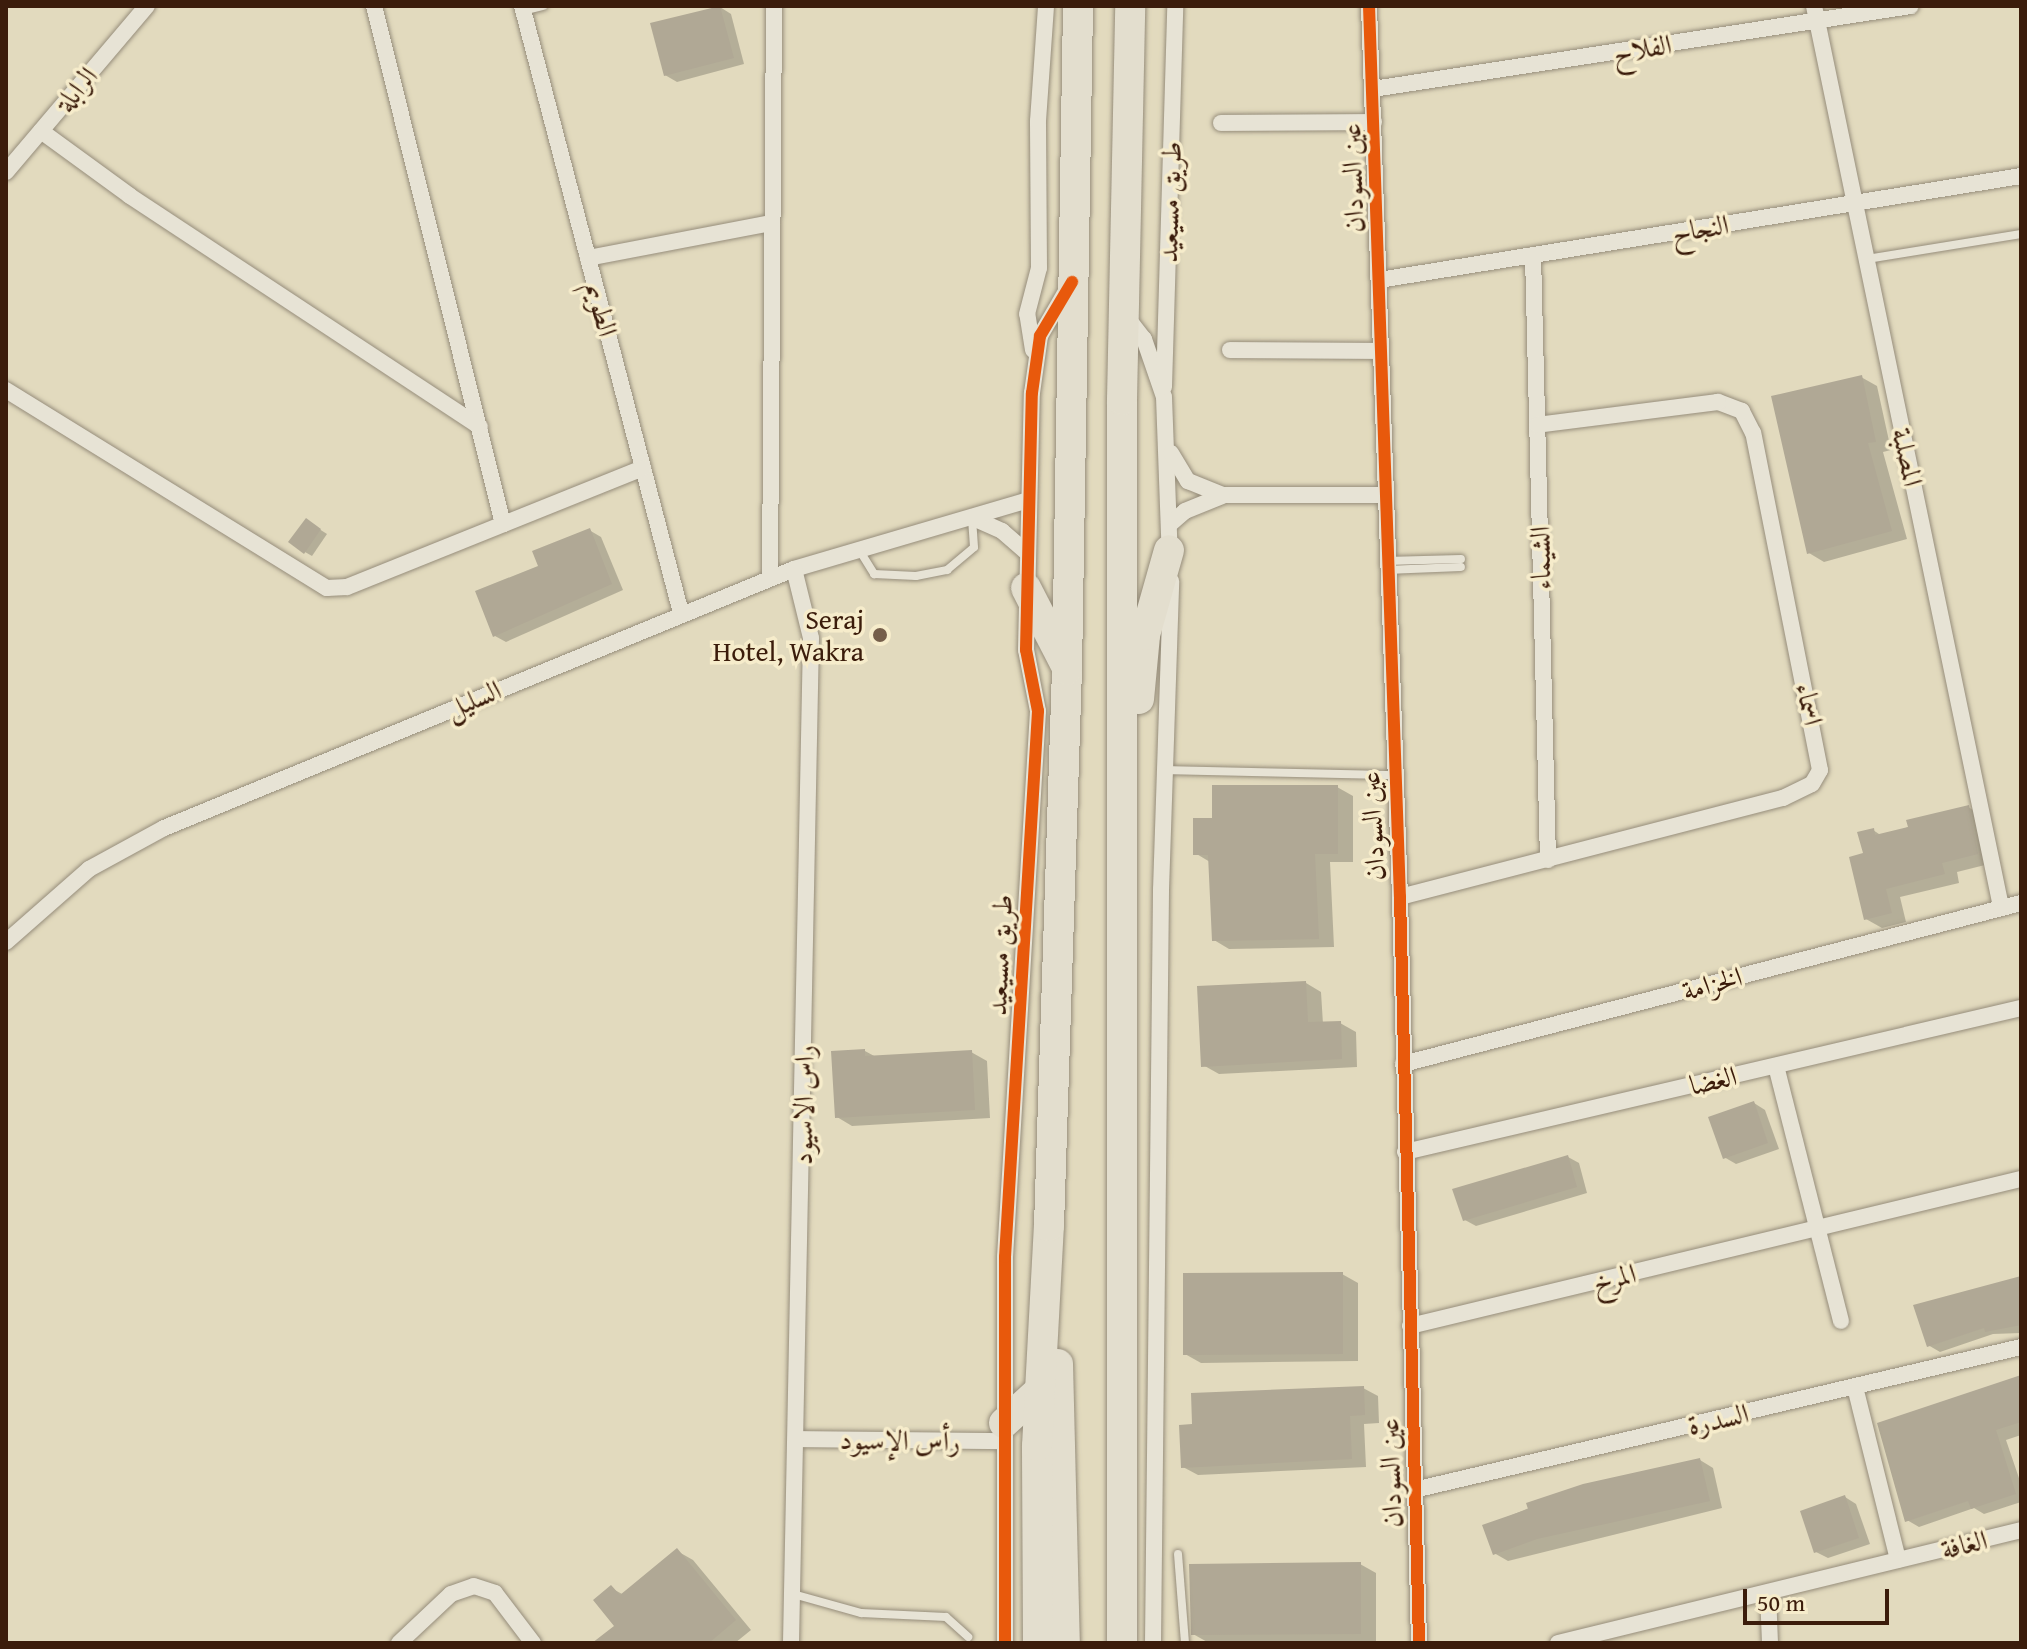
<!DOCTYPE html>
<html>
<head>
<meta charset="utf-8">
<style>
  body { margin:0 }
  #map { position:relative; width:2027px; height:1649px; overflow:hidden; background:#e2dabe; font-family:"Gentium Book Plus",Amiri,serif }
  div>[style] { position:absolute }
  .shadow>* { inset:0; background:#0003 }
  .building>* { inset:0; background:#b0a895 }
  .roads { filter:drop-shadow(0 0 2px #968d7b) drop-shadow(0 0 2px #968d7b) }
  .lane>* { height:8px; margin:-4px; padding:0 4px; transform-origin:4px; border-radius:4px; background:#e7e3d5 }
  .street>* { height:16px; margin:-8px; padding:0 8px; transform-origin:8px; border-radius:8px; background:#e7e3d5 }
  .highway>* { height:30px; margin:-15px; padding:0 15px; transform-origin:15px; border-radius:15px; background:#e3dece }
  .cycleway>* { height:12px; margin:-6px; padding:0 6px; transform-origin:6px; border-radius:6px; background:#e8590c }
  .dots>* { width:22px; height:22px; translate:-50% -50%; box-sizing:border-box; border:4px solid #f6eccb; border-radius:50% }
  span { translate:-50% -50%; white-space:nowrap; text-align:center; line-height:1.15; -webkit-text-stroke:7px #f6eccb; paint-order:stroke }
  .street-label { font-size:28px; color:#3b1c0b }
  .poi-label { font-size:28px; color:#3b1c0b }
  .right { translate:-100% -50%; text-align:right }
  .frame { position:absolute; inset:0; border:8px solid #3b1c0b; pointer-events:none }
  .scale { position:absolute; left:1743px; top:1589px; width:146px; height:36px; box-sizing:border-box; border:4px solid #3b1c0b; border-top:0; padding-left:10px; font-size:24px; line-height:28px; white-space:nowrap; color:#3b1c0b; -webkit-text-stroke:6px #f6eccb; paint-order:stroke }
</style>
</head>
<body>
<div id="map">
  <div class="shadow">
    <i style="clip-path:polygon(720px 7px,731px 14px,744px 64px,677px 82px,665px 75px)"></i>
    <i style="clip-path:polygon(1861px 377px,1877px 386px,1891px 450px,1883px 452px,1907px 539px,1824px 562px,1809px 553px)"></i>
    <i style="clip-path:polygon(313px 525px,327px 534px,312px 556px,305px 552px)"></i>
    <i style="clip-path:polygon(589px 530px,601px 537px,623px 590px,506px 642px,495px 636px,541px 567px)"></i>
    <i style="clip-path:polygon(1337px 787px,1353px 796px,1353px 862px,1330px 862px,1334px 947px,1229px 949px,1214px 940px,1210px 862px,1195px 853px,1214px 820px)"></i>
    <i style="clip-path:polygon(1968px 807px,1984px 816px,1993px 863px,1957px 872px,1959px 883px,1900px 897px,1906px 922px,1882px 928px,1866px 919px,1865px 854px,1873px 830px,1882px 836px)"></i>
    <i style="clip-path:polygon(1306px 983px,1321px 992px,1323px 1024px,1340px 1023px,1356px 1032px,1357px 1067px,1219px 1074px,1203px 1065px)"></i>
    <i style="clip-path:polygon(865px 1051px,876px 1057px,971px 1052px,987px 1061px,990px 1118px,852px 1126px,837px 1117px)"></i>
    <i style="clip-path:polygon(1754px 1103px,1765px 1110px,1779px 1149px,1736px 1164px,1724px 1157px)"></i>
    <i style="clip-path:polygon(1568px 1157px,1579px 1163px,1587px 1193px,1476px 1226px,1465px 1220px)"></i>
    <i style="clip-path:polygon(1342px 1274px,1358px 1283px,1358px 1361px,1201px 1363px,1185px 1354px)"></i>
    <i style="clip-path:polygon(2021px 1278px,2021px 1333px,1993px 1334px,1940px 1352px,1928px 1345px)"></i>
    <i style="clip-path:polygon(2021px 1377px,2021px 1435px,2006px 1440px,2021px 1484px,2021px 1502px,1984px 1514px,1974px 1508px,1919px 1527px,1907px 1520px)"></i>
    <i style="clip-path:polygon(1363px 1388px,1378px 1396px,1379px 1423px,1364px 1424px,1366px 1467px,1198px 1475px,1183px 1467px)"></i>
    <i style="clip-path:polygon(1700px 1460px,1713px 1468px,1722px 1508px,1508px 1561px,1494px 1553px,1485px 1526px,1583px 1486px)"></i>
    <i style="clip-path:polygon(1845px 1497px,1856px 1504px,1870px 1544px,1828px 1558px,1816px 1552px)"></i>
    <i style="clip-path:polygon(677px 1551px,693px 1560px,751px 1630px,735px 1643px,609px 1643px,616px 1626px,611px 1588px,624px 1595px)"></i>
    <i style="clip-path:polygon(1360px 1564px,1376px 1573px,1376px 1642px,1209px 1643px,1193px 1634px)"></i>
  </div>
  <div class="building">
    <i style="clip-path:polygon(720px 6px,734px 58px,664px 76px,650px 23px)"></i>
    <i style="clip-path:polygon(1862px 375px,1876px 442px,1868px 443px,1892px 531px,1807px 554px,1771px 396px)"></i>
    <i style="clip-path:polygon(306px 518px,321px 529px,304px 554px,288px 542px)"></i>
    <i style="clip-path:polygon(590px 528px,612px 584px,493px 637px,475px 591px,538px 566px,532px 551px)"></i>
    <i style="clip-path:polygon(1212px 785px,1338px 785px,1338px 854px,1315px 854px,1319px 939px,1212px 941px,1208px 855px,1193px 855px,1193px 818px,1212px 818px)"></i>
    <i style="clip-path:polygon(1969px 805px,1978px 854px,1942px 863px,1945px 874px,1886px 889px,1892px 913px,1864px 920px,1849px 857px,1863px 853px,1857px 832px,1874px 828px,1875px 835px,1908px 827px,1906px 820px)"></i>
    <i style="clip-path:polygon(1306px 981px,1308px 1022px,1341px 1021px,1342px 1059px,1201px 1067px,1197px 986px)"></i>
    <i style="clip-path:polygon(865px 1049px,865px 1056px,972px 1050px,975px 1110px,835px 1118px,831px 1051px)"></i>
    <i style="clip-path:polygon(1754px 1101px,1768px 1143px,1723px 1159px,1708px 1117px)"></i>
    <i style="clip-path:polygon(1568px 1155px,1577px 1187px,1463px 1221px,1452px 1189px)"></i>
    <i style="clip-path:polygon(1343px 1272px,1343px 1354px,1183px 1355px,1183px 1273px)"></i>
    <i style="clip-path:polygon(2021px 1276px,2021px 1325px,1985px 1332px,1984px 1328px,1927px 1347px,1913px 1305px)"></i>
    <i style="clip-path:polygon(2021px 1375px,2021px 1422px,1996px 1430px,2016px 1494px,1971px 1509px,1968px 1501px,1905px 1522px,1877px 1423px)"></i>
    <i style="clip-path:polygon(1364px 1386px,1365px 1415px,1350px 1416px,1352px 1459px,1181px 1468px,1179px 1425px,1192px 1424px,1191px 1393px)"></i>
    <i style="clip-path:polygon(1700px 1458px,1710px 1501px,1537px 1539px,1493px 1555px,1482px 1525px,1528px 1509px,1526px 1503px,1583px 1484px)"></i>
    <i style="clip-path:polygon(1845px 1495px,1859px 1538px,1814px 1553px,1800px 1511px)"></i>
    <i style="clip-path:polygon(677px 1548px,736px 1620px,709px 1643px,592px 1643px,614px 1626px,593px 1600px,611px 1585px,620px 1595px)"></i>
    <i style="clip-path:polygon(1361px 1562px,1361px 1634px,1191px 1635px,1189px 1564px)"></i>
  </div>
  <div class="roads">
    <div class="lane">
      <i style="left:523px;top:11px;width:21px;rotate:-14deg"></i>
      <i style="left:1867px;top:259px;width:156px;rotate:-9.2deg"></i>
      <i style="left:858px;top:548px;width:31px;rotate:58deg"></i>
      <i style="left:874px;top:574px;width:42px;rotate:2.7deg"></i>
      <i style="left:916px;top:576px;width:32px;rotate:-11deg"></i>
      <i style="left:947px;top:570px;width:35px;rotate:-40deg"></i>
      <i style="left:974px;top:547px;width:29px;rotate:-94deg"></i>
      <i style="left:1386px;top:561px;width:75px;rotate:-1.5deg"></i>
      <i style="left:1386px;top:570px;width:75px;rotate:-2.3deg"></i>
      <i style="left:1166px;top:770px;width:227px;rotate:1.3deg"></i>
      <i style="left:1178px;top:1554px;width:89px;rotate:85.5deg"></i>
      <i style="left:793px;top:1594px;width:71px;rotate:15.6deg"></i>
      <i style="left:861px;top:1613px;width:85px;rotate:2.7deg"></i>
      <i style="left:946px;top:1617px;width:30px;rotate:42deg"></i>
    </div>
    <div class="street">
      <i style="left:374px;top:6px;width:534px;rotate:76.02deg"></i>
      <i style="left:522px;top:6px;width:627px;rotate:75.32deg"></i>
      <i style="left:1369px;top:6px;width:892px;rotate:88.01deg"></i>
      <i style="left:1400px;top:897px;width:746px;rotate:88.54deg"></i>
      <i style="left:1814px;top:6px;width:920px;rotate:78.27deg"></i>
      <i style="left:1373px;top:89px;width:544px;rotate:-8.77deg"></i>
      <i style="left:1221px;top:123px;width:153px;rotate:-0.4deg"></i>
      <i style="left:41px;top:131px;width:110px;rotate:36.1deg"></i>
      <i style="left:130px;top:196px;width:419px;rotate:33.4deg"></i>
      <i style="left:6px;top:172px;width:218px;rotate:-49.7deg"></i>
      <i style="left:1533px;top:255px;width:605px;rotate:88.58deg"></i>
      <i style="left:588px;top:258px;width:187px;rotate:-10.8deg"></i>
      <i style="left:1379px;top:280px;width:650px;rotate:-9.2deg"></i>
      <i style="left:1125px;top:315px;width:31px;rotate:52deg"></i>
      <i style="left:1144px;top:339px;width:61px;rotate:71deg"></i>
      <i style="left:1164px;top:397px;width:161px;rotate:87.9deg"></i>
      <i style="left:1033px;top:350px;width:36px;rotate:-99deg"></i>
      <i style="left:1027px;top:314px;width:48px;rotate:-75.4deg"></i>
      <i style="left:1039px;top:268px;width:147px;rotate:-90.4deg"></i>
      <i style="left:1038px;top:121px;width:115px;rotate:-86deg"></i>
      <i style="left:1230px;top:350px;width:150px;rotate:0.4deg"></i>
      <i style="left:1164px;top:387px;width:381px;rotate:-88.3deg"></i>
      <i style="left:6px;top:390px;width:377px;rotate:31.7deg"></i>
      <i style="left:327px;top:588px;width:20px;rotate:-3deg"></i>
      <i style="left:347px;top:587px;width:319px;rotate:-21.9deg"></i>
      <i style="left:1171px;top:453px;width:33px;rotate:59deg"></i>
      <i style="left:1188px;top:481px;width:38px;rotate:22deg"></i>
      <i style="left:1223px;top:495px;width:159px"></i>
      <i style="left:973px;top:518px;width:32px;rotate:24deg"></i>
      <i style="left:1002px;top:531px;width:32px;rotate:41deg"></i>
      <i style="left:1169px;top:525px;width:21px;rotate:-41deg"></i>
      <i style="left:1185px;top:511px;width:40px;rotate:-22deg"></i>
      <i style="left:770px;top:578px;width:572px;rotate:-89.6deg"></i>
      <i style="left:1400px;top:897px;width:396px;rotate:-14.5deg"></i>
      <i style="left:1783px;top:798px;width:32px;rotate:-26deg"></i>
      <i style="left:1812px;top:784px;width:16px;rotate:-60deg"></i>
      <i style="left:1820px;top:770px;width:344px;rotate:-101.2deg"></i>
      <i style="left:1753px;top:433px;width:25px;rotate:-117deg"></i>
      <i style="left:1742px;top:411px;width:26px;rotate:-159deg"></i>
      <i style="left:1718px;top:402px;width:182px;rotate:172.8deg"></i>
      <i style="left:6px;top:942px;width:111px;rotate:-41.3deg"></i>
      <i style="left:89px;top:869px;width:85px;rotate:-28.7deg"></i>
      <i style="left:164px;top:828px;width:681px;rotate:-22.35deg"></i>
      <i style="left:794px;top:569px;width:244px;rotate:-16.4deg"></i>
      <i style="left:1403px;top:1064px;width:639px;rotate:-14.6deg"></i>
      <i style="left:1776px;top:1066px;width:263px;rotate:75.7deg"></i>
      <i style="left:1405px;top:1152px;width:633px;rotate:-13.16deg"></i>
      <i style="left:1410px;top:1326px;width:628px;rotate:-13.53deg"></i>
      <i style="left:1855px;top:1387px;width:178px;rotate:76deg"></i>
      <i style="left:797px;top:1439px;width:207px;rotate:0.6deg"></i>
      <i style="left:1414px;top:1490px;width:624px;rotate:-13.26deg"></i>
      <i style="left:1768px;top:1593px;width:50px;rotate:87.7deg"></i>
      <i style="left:399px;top:1643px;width:71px;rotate:-43.3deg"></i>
      <i style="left:451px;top:1594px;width:24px;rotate:-19deg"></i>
      <i style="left:474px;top:1586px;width:22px;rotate:18deg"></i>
      <i style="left:495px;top:1593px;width:63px;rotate:52.8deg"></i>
      <i style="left:791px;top:1643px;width:1005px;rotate:-88.86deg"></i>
      <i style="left:811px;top:638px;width:71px;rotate:-103.8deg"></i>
      <i style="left:1005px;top:1643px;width:386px;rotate:-90deg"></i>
      <i style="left:1005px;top:1257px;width:547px;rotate:-86.54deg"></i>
      <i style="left:1038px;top:711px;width:62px;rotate:-101.1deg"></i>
      <i style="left:1026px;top:650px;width:257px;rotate:-88.7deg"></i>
      <i style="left:1032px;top:393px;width:58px;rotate:-82deg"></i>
      <i style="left:1040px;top:336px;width:58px;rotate:-59.9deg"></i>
      <i style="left:1153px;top:1643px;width:753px;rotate:-89.39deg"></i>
      <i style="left:1161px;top:890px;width:309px;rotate:-88.1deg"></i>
      <i style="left:1558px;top:1643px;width:477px;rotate:-13.7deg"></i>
    </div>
    <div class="highway">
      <i style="left:1026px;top:588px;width:85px;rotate:62.8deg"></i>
      <i style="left:1139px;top:699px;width:64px;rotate:-84.6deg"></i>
      <i style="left:1145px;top:635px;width:88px;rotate:-74.2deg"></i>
      <i style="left:1058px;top:1364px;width:279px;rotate:88.6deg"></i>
      <i style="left:1004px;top:1423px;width:49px;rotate:-42.5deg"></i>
      <i style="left:1038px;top:1643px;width:197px;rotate:-90.3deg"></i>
      <i style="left:1037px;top:1446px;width:220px;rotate:-86.9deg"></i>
      <i style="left:1049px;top:1226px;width:556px;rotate:-88.15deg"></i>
      <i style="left:1067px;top:670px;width:664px;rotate:-89.05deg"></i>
      <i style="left:1122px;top:1643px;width:1243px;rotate:-90deg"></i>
      <i style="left:1122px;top:400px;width:394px;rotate:-88.8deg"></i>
    </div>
  </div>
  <div class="cycleway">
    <i style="left:1369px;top:6px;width:892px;rotate:88.01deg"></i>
    <i style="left:1400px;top:897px;width:746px;rotate:88.54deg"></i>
    <i style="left:1005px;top:1643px;width:386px;rotate:-90deg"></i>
    <i style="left:1005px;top:1257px;width:547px;rotate:-86.54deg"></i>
    <i style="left:1038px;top:711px;width:62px;rotate:-101.1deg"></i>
    <i style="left:1026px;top:650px;width:257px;rotate:-88.7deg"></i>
    <i style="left:1032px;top:393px;width:58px;rotate:-82deg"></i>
    <i style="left:1040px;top:336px;width:63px;rotate:-59.3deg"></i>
  </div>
  <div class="dots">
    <i style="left:880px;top:635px;background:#755e4a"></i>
  </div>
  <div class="street-label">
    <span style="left:1642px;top:48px;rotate:-9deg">الفلاح</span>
    <span style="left:76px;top:89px;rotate:-50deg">الرابلة</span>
    <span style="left:1352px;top:178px;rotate:-92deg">عين السودان</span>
    <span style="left:1169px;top:202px;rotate:-88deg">طريق مسيعيد</span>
    <span style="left:1700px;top:228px;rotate:-9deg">النجاح</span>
    <span style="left:602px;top:309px;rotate:75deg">الطويم</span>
    <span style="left:1908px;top:457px;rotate:78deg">المصلبة</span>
    <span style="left:1540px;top:558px;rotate:-91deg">الشيماء</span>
    <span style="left:473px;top:699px;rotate:-23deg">السليل</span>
    <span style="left:1810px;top:704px;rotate:78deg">اسماء</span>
    <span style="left:1372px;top:826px;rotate:-93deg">عين السودان</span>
    <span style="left:999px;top:955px;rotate:-87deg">طريق مسيعيد</span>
    <span style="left:1712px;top:983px;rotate:-15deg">الخزامة</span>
    <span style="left:1713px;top:1080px;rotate:-13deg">الغضا</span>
    <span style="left:803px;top:1105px;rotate:-89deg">راس الاسيود</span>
    <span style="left:1614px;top:1277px;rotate:-13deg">المرخ</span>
    <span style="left:1718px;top:1419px;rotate:-13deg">السدرة</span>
    <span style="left:900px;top:1440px;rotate:1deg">رأس الإسيود</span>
    <span style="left:1390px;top:1473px;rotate:-92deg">عين السودان</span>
    <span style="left:1964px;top:1544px;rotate:-13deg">الغافة</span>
  </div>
  <div class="poi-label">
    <span class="right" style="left:864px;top:635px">Seraj<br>Hotel, Wakra</span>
  </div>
  <div class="frame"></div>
  <div class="scale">50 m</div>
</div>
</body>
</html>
